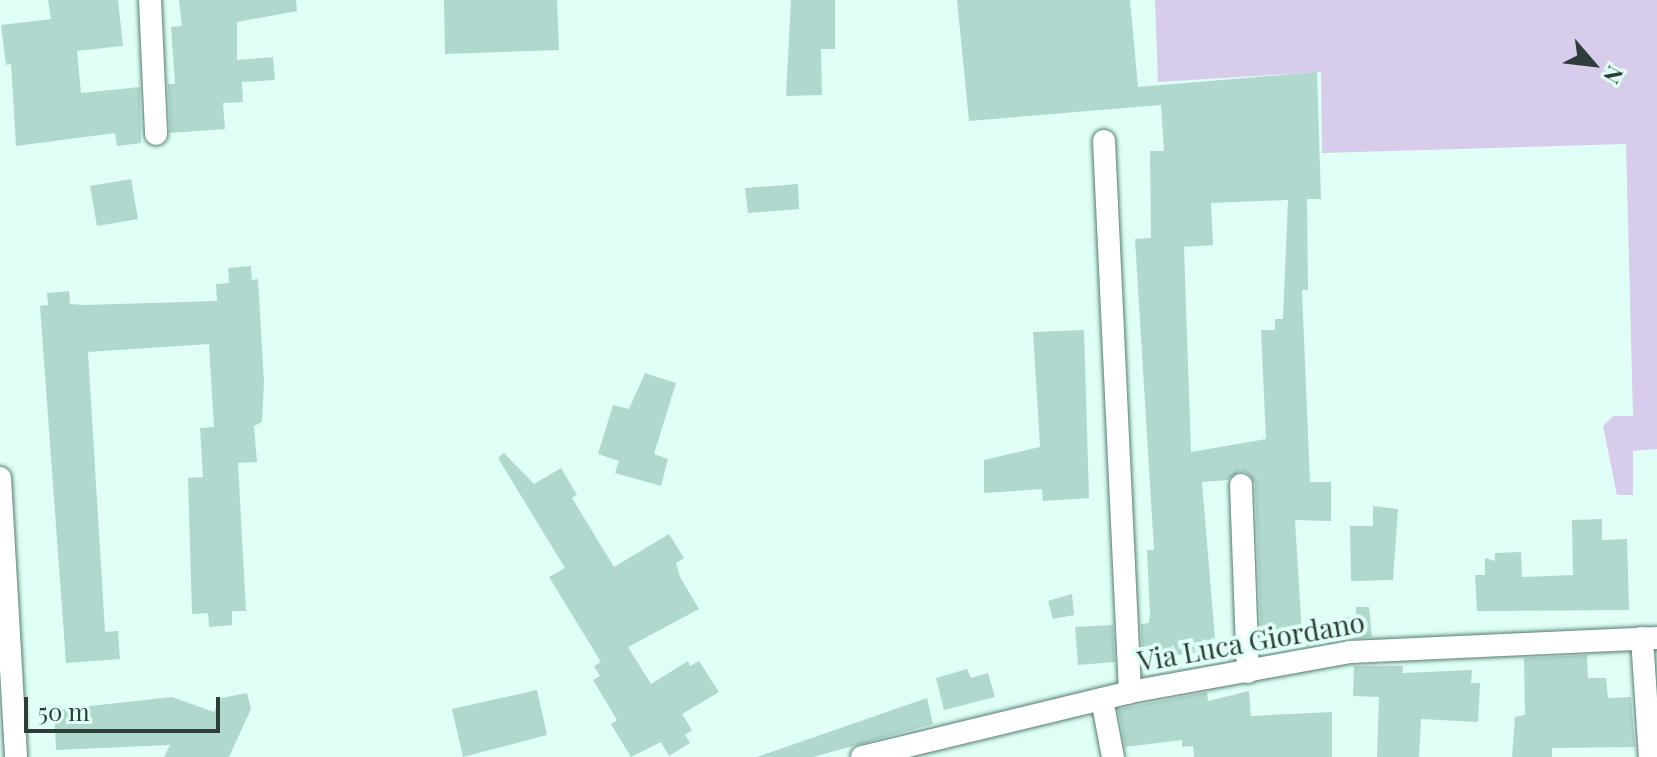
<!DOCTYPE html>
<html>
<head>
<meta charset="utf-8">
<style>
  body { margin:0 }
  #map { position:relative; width:1657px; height:757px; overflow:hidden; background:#dffff7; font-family:"Playfair Display",serif }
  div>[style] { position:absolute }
  .green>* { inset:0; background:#d7cce9 }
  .building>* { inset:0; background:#b1d8ce }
  .roads { filter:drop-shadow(0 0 2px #567b72) drop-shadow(0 0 2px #567b72) }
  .street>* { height:22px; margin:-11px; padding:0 11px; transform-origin:11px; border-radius:11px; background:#fff }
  span { translate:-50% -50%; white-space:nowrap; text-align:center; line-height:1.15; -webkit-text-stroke:8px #dffff7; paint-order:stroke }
  .street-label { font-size:28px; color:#2e3d3a }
  .north { position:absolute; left:1553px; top:24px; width:80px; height:80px; -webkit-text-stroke:6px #dffff7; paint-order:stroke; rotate:118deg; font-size:22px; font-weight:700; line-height:32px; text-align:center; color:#2e3d3a }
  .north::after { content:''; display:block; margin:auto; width:28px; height:36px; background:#2e3d3a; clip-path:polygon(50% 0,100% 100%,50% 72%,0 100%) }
  .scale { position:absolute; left:24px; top:697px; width:196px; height:36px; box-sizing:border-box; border:4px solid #2e3d3a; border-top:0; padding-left:10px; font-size:24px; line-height:28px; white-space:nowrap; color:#2e3d3a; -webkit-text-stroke:6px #dffff7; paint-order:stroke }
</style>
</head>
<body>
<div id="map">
  <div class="green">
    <i style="clip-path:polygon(1155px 0,1657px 0,1657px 449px,1633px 451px,1633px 495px,1617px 495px,1603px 426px,1613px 416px,1633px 416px,1626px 144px,1322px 153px,1321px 72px,1158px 82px)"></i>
  </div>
  <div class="building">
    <i style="clip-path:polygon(48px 0,118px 0,123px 46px,77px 51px,81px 93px,140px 87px,141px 143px,117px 146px,115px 133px,16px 146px,11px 64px,6px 65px,1px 25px,51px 19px)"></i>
    <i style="clip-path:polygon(179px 0,296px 0,297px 11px,237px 22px,237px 60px,273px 57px,275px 80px,242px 82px,243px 102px,223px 103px,225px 129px,170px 133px,168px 84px,175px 84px,171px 27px,182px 26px)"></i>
    <i style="clip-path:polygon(444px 0,557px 0,559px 50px,445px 54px)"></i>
    <i style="clip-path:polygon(791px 0,835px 0,835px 49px,821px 49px,822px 95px,786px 96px)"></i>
    <i style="clip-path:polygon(evenodd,957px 0,1130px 0,1138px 87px,1317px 72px,1321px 199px,1307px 199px,1308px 290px,1302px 290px,1310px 482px,1331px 482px,1331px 521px,1295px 520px,1302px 634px,1261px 637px,1255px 484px,1248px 473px,1240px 471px,1228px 480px,1202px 482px,1216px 651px,1142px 659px,1141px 624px,1149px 623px,1150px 614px,1147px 550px,1154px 550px,1135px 239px,1151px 238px,1150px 151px,1164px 151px,1161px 105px,969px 121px,957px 0,1288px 200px,1283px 319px,1275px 319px,1275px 330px,1261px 330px,1266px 439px,1191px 452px,1184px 247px,1213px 245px,1211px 203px,1288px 200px)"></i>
    <i style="clip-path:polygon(131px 179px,138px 219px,97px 226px,90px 186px)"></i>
    <i style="clip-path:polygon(798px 184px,799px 209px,748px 213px,745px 188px)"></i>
    <i style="clip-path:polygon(251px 266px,252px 280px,258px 279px,264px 382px,262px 422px,254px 426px,257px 462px,238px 463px,246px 611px,232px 611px,232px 625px,209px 627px,208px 613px,192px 614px,188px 478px,203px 477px,200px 428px,214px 427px,209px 344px,88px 352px,105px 632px,118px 631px,120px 659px,66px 663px,40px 306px,48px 305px,47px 293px,69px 291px,70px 304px,84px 305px,217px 301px,216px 284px,229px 283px,228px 268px)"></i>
    <i style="clip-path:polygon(1084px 330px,1089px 498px,1043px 501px,1042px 489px,984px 493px,984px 460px,1040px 447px,1033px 332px)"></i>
    <i style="clip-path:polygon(645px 373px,676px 383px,654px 454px,668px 459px,661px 486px,615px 473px,619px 461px,598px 454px,613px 405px,629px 409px)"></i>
    <i style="clip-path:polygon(504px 453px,534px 484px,561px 468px,577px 495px,572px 498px,614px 567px,669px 534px,684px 558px,676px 563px,680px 577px,699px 609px,628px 647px,651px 684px,688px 661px,690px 666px,699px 661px,719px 692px,682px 714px,692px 730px,685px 735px,690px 743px,669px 756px,661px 742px,631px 757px,611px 724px,617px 720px,593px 680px,600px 676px,594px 666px,601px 662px,549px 577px,565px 568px,498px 458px)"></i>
    <i style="clip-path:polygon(1373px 506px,1398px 509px,1393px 580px,1351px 581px,1350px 526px,1373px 526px)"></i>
    <i style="clip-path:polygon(1602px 519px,1602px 540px,1627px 539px,1629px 610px,1477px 611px,1475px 575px,1485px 575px,1485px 558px,1495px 561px,1495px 553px,1521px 552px,1522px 577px,1573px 575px,1572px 520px)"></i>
    <i style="clip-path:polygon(1072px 594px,1074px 615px,1053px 619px,1048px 601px)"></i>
    <i style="clip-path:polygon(1356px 607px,1369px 607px,1372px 637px,1336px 640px,1334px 619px,1356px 616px)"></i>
    <i style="clip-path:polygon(1113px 625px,1115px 662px,1078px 665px,1075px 627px)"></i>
    <i style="clip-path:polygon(1587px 655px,1588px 678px,1606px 678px,1608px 698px,1631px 697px,1635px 747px,1552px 748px,1552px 757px,1512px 757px,1515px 717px,1525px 715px,1524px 658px)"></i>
    <i style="clip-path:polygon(1354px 666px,1403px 666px,1402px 673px,1472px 670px,1471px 683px,1480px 683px,1478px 722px,1421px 719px,1419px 757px,1377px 757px,1379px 697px,1353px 696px)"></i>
    <i style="clip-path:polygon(967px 669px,971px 678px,988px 673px,995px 697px,944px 710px,936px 678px)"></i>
    <i style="clip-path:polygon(537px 690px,547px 735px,463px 757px,452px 709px)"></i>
    <i style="clip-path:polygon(1249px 691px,1251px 716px,1332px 712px,1332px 757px,1194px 757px,1193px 746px,1182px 747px,1182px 740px,1125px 747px,1118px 709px,1207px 692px,1208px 701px)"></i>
    <i style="clip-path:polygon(247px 693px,251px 709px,229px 757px,164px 757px,170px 745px,56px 750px,54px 710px,172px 697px,214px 712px,221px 698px)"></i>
    <i style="clip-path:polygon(927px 698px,933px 724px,813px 757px,757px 757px)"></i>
  </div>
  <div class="roads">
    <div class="street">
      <i style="left:150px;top:0;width:134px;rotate:87.4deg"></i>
      <i style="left:1104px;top:141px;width:552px;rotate:87.3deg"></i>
      <i style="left:0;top:478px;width:279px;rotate:86.7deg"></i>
      <i style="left:1241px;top:485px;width:187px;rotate:87.9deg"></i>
      <i style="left:1642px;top:638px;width:119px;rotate:86.2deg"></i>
      <i style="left:1102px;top:699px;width:59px;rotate:79.3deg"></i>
      <i style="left:862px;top:757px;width:276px;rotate:-13.6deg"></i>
      <i style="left:1130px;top:692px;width:224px;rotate:-10.3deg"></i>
      <i style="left:1350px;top:652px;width:307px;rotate:-2.6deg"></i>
    </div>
  </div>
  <div class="street-label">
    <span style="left:1251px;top:641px;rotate:-10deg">Via Luca Giordano</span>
  </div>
  <div class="north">N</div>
  <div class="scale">50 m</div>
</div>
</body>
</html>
